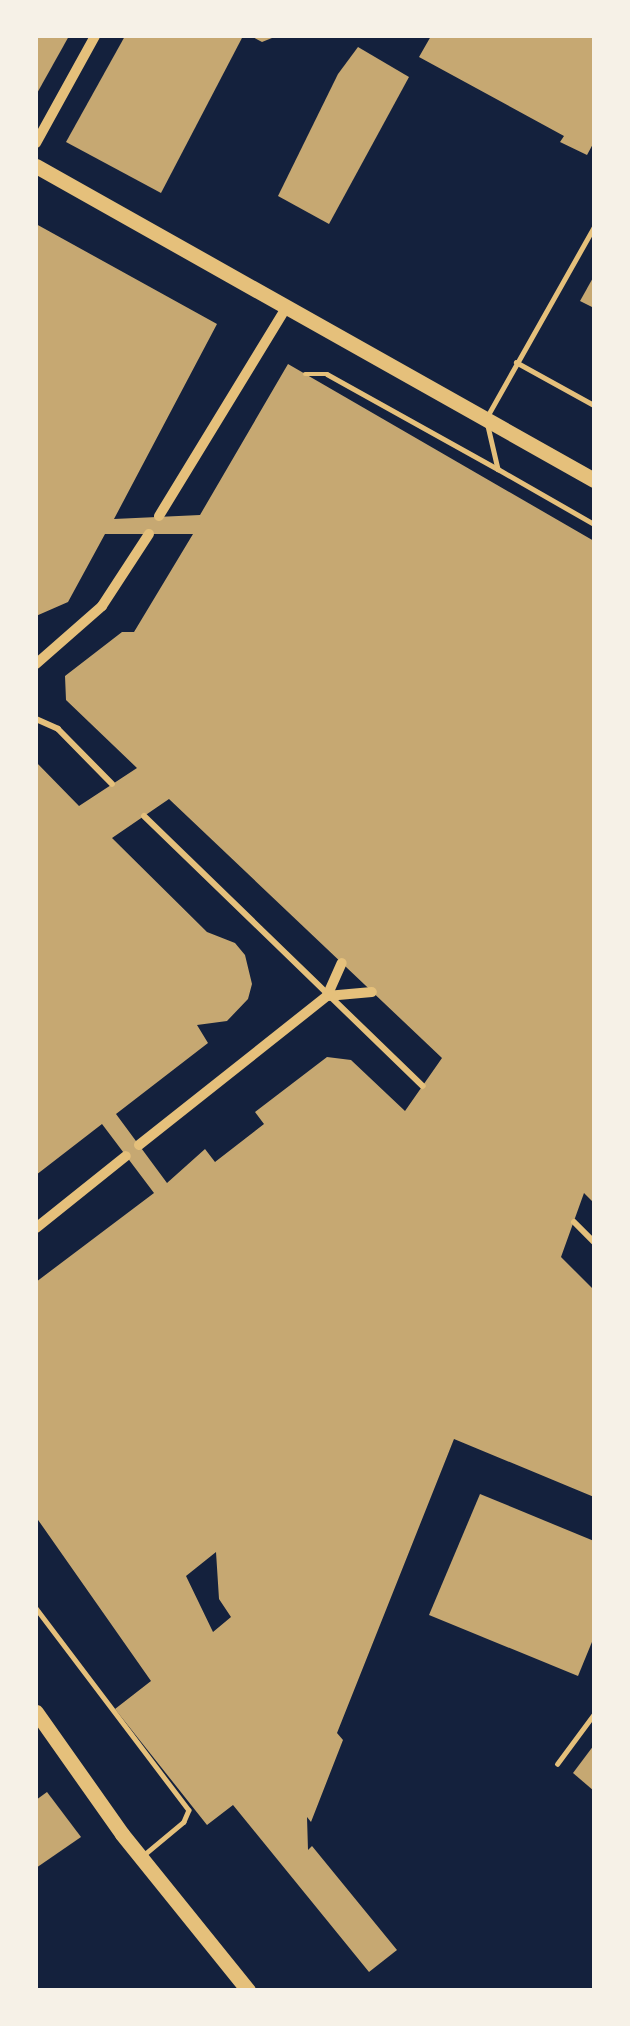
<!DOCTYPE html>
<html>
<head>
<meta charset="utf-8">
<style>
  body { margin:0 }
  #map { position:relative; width:630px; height:2026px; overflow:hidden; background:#14213d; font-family:Mulish,sans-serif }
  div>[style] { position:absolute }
  .building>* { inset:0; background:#c6a872 }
  .service>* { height:4.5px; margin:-2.25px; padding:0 2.25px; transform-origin:2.25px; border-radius:2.25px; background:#e5c07b }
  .minor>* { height:6px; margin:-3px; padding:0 3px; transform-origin:3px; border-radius:3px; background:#e5c07b }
  .tertiary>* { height:10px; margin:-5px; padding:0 5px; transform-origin:5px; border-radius:5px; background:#e5c07b }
  .primary>* { height:15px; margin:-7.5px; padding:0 7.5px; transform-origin:7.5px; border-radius:7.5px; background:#e5c07b }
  span { translate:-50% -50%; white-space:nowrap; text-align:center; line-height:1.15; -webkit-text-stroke:4.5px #f6f1e7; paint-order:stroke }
  .frame { position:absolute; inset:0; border:38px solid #f6f1e7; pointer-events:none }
</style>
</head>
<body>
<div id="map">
  <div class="building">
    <i style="clip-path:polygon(36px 36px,69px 36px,36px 95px)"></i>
    <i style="clip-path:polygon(125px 36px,243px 36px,161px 193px,66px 142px)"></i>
    <i style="clip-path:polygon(251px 36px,277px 36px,262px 42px)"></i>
    <i style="clip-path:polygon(431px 36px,594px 36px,594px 142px,587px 155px,560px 142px,564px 136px,419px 57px)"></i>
    <i style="clip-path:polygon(358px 47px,409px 77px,329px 224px,278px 196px,338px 74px)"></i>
    <i style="clip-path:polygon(evenodd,36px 224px,217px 324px,114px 519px,200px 515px,288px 364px,594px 541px,594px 1203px,584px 1193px,561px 1257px,594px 1290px,594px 1497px,454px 1439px,337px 1733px,343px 1740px,311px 1822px,307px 1817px,308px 1850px,312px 1846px,397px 1950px,369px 1972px,233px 1805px,207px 1825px,115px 1709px,151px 1681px,36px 1517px,36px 1282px,154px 1193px,102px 1124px,36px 1175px,36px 762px,79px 806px,137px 768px,66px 700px,65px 676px,122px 632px,134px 632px,193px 534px,105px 534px,68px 602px,36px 616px,36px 224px,169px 799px,442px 1058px,405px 1111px,351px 1060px,327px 1057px,255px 1112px,264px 1124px,215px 1162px,205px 1149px,167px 1183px,116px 1114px,208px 1043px,197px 1025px,227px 1021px,248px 999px,252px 984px,245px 955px,235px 943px,207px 932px,112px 838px,169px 799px,36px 224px,216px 1552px,219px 1599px,231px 1617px,213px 1632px,186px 1576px,216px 1552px)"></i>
    <i style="clip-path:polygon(594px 276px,594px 308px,580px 301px)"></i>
    <i style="clip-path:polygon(480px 1494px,594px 1541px,594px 1637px,578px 1676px,429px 1615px)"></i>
    <i style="clip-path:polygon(594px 1745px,594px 1791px,573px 1773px)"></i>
    <i style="clip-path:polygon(47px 1792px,81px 1837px,36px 1868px,36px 1800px)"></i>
  </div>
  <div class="service">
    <i style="left:516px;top:362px;width:89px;rotate:28.9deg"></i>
    <i style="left:305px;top:374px;width:22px"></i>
    <i style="left:327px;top:374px;width:196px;rotate:29.1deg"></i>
    <i style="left:488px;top:415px;width:216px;rotate:-60.6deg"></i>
    <i style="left:488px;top:426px;width:44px;rotate:76.9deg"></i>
    <i style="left:498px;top:469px;width:111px;rotate:29.8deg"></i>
    <i style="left:36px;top:1608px;width:253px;rotate:52.9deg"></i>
    <i style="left:189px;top:1810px;width:13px;rotate:113deg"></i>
    <i style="left:184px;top:1822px;width:55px;rotate:140.2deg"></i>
    <i style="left:557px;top:1764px;width:62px;rotate:-53.5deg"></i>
  </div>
  <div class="minor">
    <i style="left:36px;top:719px;width:24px;rotate:24deg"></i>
    <i style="left:58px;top:729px;width:77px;rotate:45.5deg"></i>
    <i style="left:144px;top:816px;width:388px;rotate:44.1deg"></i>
    <i style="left:574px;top:1222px;width:28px;rotate:45deg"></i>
  </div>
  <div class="tertiary">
    <i style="left:36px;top:143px;width:122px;rotate:-61.1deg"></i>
    <i style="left:159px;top:516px;width:244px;rotate:-58.6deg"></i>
    <i style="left:36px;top:664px;width:88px;rotate:-41.3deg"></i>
    <i style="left:102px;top:606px;width:86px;rotate:-56.9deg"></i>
    <i style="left:327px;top:996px;width:45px;rotate:-5.1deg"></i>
    <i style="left:139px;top:1145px;width:240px;rotate:-38.4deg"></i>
    <i style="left:327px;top:996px;width:36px;rotate:-66deg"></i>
    <i style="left:36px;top:1228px;width:115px;rotate:-38.7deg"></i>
  </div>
  <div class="primary">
    <i style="left:36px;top:166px;width:640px;rotate:29.37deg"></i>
    <i style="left:36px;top:1712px;width:149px;rotate:54.8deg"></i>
    <i style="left:122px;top:1834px;width:201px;rotate:51.1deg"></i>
  </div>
  <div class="frame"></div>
</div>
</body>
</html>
